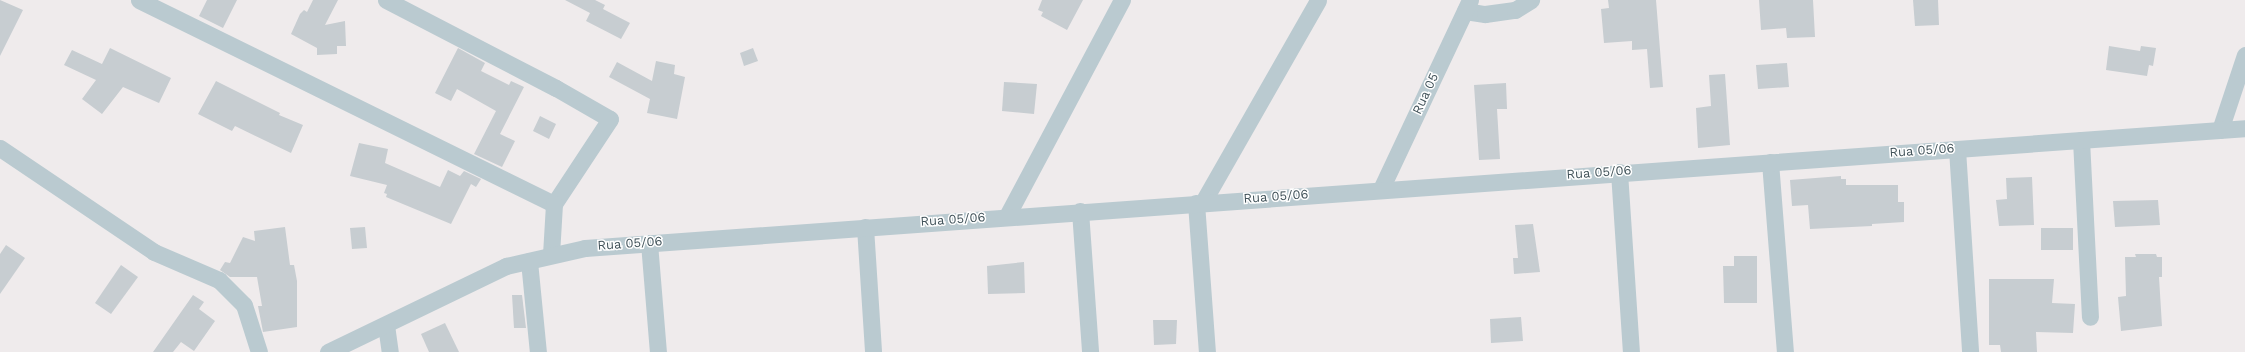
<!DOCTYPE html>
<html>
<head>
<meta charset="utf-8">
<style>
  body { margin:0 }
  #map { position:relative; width:2245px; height:352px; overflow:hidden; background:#efebec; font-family:"Work Sans",sans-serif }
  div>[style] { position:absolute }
  .building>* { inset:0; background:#c7cdd1 }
  .minor>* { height:17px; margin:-8.5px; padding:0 8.5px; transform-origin:8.5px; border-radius:8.5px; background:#bacad0 }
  span { translate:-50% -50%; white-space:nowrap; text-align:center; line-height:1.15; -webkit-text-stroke:3px #fff; paint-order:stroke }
  .street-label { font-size:13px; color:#42535a }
</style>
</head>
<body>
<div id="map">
  <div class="building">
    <i style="clip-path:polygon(0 0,23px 10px,0 56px)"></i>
    <i style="clip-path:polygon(207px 0,237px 0,223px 28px,199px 16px)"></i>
    <i style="clip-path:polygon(313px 0,338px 0,325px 25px,345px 21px,346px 46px,337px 46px,337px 54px,317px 55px,317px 48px,291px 34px,300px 14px,304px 10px,307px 12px)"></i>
    <i style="clip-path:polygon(565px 0,595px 0,605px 5px,603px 9px,630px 23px,621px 39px,586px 21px,590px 13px)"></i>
    <i style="clip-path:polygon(1042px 0,1083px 0,1067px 30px,1041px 16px,1043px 12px,1038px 10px)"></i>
    <i style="clip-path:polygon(1608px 0,1656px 0,1663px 87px,1650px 88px,1647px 49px,1632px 50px,1632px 41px,1604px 43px,1601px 9px,1609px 8px)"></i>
    <i style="clip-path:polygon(1759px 0,1813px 0,1815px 37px,1787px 38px,1786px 28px,1761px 30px)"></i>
    <i style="clip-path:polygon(1913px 0,1938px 0,1939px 25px,1915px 26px)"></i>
    <i style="clip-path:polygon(2109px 46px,2140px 51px,2141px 46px,2156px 48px,2153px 66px,2149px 65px,2147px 76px,2106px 70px)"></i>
    <i style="clip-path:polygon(110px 48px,171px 78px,159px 103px,123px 87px,102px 114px,82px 99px,96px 80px,64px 65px,72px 50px,102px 64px)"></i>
    <i style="clip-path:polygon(458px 48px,485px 63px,481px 71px,509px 85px,511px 81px,524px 87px,500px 134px,515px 141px,502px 167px,474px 154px,496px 111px,457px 89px,451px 101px,435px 93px)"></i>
    <i style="clip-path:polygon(753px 48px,758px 61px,744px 66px,740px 53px)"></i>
    <i style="clip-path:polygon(656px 61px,675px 65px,674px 74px,685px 77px,677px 119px,647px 113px,650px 99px,609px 77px,617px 62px,652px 81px)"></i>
    <i style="clip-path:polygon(1787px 63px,1789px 87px,1758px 89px,1756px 65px)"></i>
    <i style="clip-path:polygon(1725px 74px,1730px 145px,1698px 148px,1696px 108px,1711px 106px,1709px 75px)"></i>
    <i style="clip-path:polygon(216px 81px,280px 113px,279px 115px,303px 125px,291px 153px,235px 126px,232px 131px,198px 114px)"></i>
    <i style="clip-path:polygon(1004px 82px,1037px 84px,1034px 114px,1002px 111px)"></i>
    <i style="clip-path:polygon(1506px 83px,1507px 109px,1497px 109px,1500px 159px,1479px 160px,1474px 85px)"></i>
    <i style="clip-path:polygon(540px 116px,556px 124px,549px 139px,533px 131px)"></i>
    <i style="clip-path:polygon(359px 143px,388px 149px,385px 163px,440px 187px,448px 170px,460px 176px,464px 171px,481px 179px,476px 187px,471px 184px,451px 224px,386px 197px,387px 194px,384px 193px,387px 185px,350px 176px)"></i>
    <i style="clip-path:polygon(1841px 176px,1841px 179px,1846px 179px,1846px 185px,1898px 185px,1898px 202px,1904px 202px,1904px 222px,1872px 224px,1872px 226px,1810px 229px,1808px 205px,1792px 206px,1790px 180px)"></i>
    <i style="clip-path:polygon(2032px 177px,2034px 225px,1999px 226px,1996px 200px,2007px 199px,2006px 178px)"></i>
    <i style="clip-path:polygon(2158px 200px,2160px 225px,2115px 227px,2113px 201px)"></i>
    <i style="clip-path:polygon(1533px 224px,1540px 272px,1514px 274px,1513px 258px,1518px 258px,1515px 225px)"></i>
    <i style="clip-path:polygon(285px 227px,290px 265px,294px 265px,297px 281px,297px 327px,263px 332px,258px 306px,262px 306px,257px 277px,230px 277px,220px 270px,225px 262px,230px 263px,243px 237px,255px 241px,254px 231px)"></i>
    <i style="clip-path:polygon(365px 227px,367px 248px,352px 249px,350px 228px)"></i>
    <i style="clip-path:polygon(2041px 228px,2073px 228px,2073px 250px,2041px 250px)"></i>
    <i style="clip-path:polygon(6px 245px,25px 258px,0 294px,0 254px)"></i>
    <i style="clip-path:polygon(2135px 254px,2156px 254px,2157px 257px,2162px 257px,2162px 277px,2159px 277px,2162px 326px,2121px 331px,2118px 297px,2126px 296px,2125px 257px,2136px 257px)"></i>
    <i style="clip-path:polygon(1734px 256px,1757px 256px,1757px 303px,1724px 303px,1723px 266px,1734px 266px)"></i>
    <i style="clip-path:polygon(1024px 262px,1025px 293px,988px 294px,987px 266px)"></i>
    <i style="clip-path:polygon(121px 265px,138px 277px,111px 314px,95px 303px)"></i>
    <i style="clip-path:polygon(1989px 279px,2054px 279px,2052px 303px,2075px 304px,2073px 333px,2036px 332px,2037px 352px,2001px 352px,2000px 345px,1989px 345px)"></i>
    <i style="clip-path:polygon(193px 295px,204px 302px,199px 309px,215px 321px,194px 351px,181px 342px,173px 352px,153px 352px)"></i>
    <i style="clip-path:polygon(512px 295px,522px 295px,526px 328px,514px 328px)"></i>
    <i style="clip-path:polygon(1521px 317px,1523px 341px,1491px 343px,1490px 319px)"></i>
    <i style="clip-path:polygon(1153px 320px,1177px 320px,1176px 344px,1154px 345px)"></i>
    <i style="clip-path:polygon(445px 323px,459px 352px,429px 352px,421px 334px)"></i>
  </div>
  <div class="minor">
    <i style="left:139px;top:0;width:462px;rotate:26.2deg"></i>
    <i style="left:386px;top:0;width:191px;rotate:27.4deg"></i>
    <i style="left:556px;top:88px;width:62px;rotate:29.9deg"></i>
    <i style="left:610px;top:119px;width:102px;rotate:123.4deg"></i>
    <i style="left:554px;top:204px;width:51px;rotate:93.4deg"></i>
    <i style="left:1465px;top:11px;width:20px;rotate:9deg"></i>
    <i style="left:1485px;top:14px;width:30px;rotate:-8deg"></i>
    <i style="left:1515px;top:10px;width:19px;rotate:-32deg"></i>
    <i style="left:2220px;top:130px;width:79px;rotate:-71.6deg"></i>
    <i style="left:2081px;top:140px;width:177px;rotate:87.1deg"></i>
    <i style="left:0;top:148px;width:186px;rotate:34deg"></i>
    <i style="left:154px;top:252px;width:71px;rotate:23.3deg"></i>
    <i style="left:219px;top:280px;width:35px;rotate:45deg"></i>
    <i style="left:244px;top:305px;width:49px;rotate:72.3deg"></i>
    <i style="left:1957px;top:149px;width:203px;rotate:86.3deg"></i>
    <i style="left:1770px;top:162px;width:191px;rotate:85.5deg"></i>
    <i style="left:1619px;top:172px;width:180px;rotate:86.2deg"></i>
    <i style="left:1381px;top:189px;width:209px;rotate:-64.8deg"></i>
    <i style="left:1203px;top:202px;width:232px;rotate:-60.3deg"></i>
    <i style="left:1196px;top:203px;width:149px;rotate:85.8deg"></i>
    <i style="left:1080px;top:211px;width:141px;rotate:85.9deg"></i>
    <i style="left:1007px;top:216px;width:245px;rotate:-62deg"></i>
    <i style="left:865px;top:227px;width:125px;rotate:86.3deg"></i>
    <i style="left:649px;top:243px;width:109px;rotate:85.3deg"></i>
    <i style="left:529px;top:261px;width:91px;rotate:84.4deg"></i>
    <i style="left:386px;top:325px;width:27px;rotate:82deg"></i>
    <i style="left:328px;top:352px;width:198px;rotate:-25.8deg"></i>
    <i style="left:506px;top:266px;width:81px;rotate:-12.8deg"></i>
    <i style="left:585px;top:248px;width:1664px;rotate:-4.13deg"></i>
  </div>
  <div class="street-label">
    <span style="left:1426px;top:94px;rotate:-65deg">Rua 05</span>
    <span style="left:1922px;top:151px;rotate:-4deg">Rua 05/06</span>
    <span style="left:1599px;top:173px;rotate:-4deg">Rua 05/06</span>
    <span style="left:1276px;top:197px;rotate:-4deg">Rua 05/06</span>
    <span style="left:953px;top:220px;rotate:-4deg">Rua 05/06</span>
    <span style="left:630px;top:244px;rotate:-4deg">Rua 05/06</span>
  </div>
</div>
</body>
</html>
